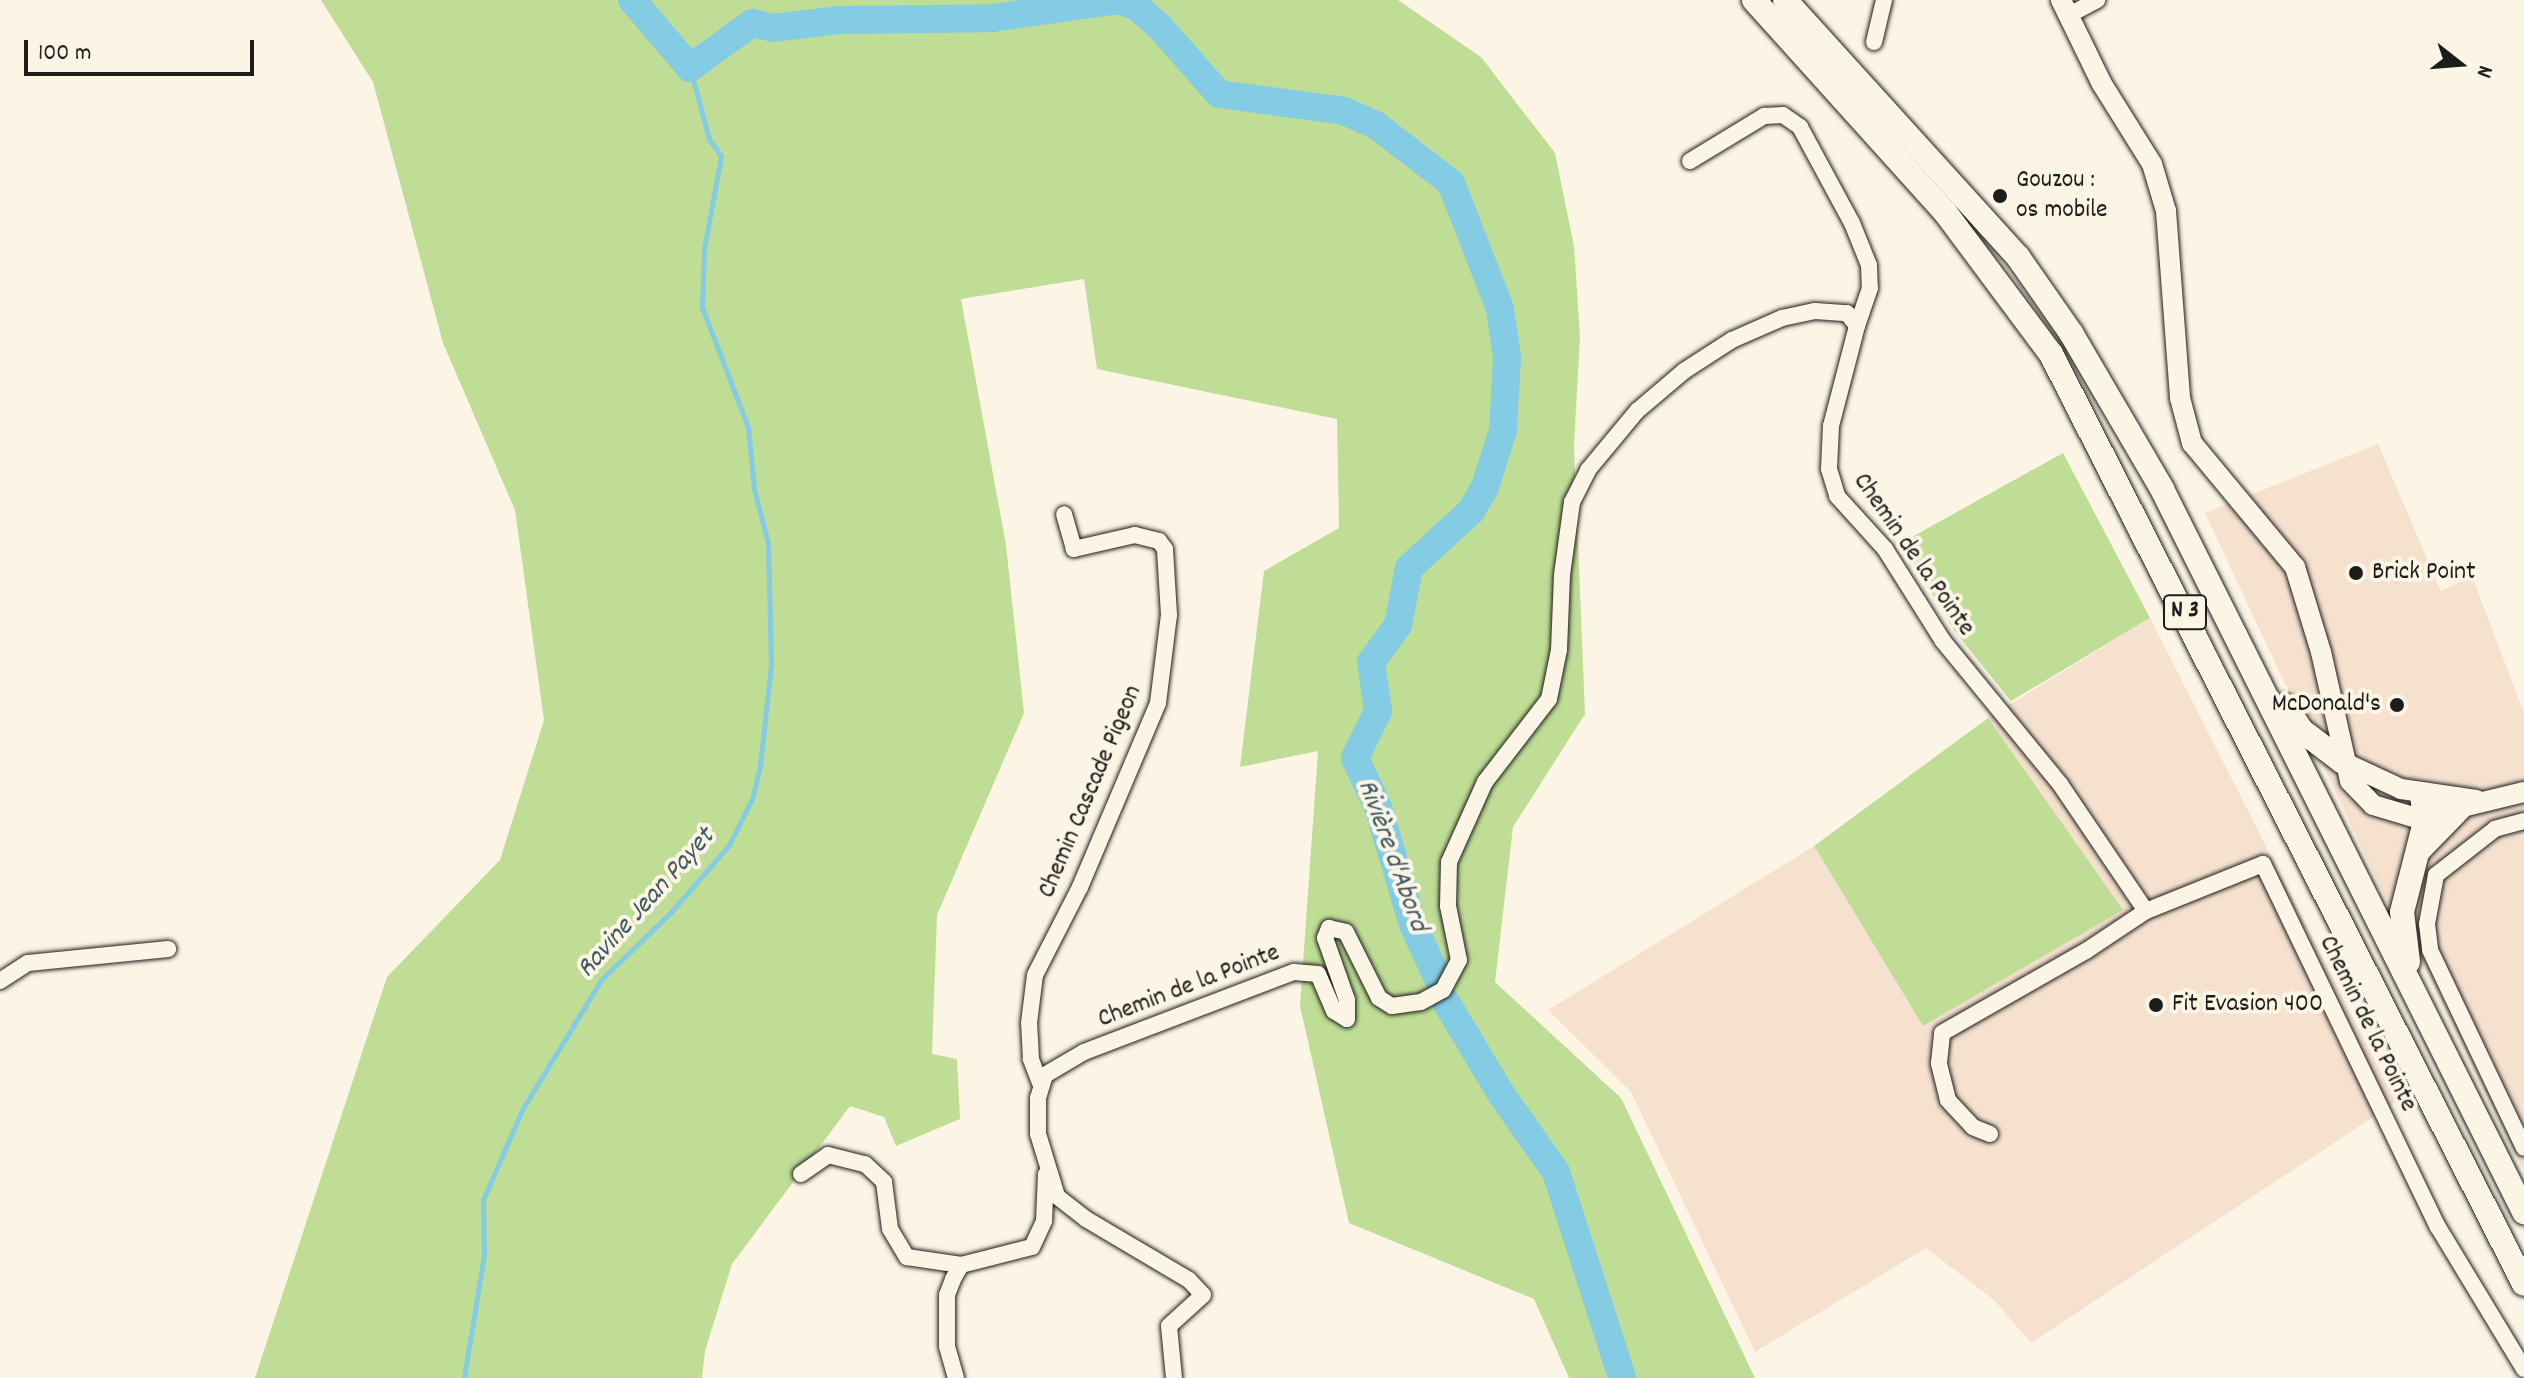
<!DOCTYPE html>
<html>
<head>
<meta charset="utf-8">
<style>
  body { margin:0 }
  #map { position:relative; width:2524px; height:1378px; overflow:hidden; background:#fcf5e5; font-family:Dekko,sans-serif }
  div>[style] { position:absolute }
  .built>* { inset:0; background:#f5e1ce }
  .green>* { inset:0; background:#bfdd95 }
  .stream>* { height:5px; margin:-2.5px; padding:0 2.5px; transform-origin:2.5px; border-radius:2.5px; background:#83cce4 }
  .river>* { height:28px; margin:-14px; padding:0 14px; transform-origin:14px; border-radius:14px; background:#83cce4 }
  .roads { filter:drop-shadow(0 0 2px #1c1c1c) drop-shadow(0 0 2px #1c1c1c) }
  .minor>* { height:16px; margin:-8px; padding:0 8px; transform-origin:8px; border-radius:8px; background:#fcf5e5 }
  .major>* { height:20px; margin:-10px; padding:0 10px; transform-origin:10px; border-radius:10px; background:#fcf5e5 }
  .highway>* { height:24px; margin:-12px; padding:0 12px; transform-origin:12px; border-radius:12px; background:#fcf5e5 }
  .dots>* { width:22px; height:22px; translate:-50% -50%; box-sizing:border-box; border:4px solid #fcf5e5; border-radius:50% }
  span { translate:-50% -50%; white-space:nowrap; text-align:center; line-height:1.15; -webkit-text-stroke:8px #fcf5e5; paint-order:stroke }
  .shield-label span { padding:2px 6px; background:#fcf5e5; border:2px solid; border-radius:6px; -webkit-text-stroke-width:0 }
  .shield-label { font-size:24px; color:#1c1c1c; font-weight:700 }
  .poi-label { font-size:26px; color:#1c1c1c }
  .left { translate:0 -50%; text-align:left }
  .right { translate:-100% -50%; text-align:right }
  .street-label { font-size:26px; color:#1c1c1c }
  .water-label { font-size:28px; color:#405a62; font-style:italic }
  .north { position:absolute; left:2420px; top:24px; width:80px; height:80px; -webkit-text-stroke:6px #fcf5e5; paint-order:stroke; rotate:107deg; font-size:22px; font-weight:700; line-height:32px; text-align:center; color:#1c1c1c }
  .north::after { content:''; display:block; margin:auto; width:28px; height:36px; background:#1c1c1c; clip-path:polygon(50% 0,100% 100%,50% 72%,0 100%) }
  .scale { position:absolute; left:24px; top:40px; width:230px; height:36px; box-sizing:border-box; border:4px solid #1c1c1c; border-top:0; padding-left:10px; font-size:24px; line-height:28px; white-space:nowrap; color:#1c1c1c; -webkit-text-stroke:6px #fcf5e5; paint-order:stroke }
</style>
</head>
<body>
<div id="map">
  <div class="built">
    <i style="clip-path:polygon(2378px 444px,2441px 591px,2472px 576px,2524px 713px,2524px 1171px,2422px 961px,2387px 902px,2205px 513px)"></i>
    <i style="clip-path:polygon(2150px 618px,2396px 1102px,2031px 1343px,1994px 1300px,1926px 1248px,1755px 1352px,1631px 1092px,1548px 1010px,1814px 846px,1923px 1026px,2122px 910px,1988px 718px)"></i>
  </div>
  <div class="green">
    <i style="clip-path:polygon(321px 0,1398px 0,1481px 57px,1555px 153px,1574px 246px,1580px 337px,1574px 445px,1585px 714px,1513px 827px,1495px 982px,1621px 1098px,1755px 1378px,1569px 1378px,1534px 1299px,1349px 1223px,1300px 1006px,1318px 751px,1240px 767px,1264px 571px,1339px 528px,1337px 419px,1097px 369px,1084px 279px,961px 299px,1006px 545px,1024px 713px,937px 915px,932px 1054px,957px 1059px,960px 1119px,896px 1146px,884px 1117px,850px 1106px,732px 1264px,705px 1351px,702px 1378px,255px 1378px,387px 977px,500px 860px,544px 720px,515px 510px,443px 343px,373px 82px)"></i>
    <i style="clip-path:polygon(2063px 453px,2150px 618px,2011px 701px,1956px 633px,1901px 543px)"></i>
    <i style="clip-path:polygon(1988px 718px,2123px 910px,1923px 1026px,1814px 846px)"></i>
  </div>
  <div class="stream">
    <i style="left:464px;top:1378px;width:125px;rotate:-80.8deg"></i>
    <i style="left:484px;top:1255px;width:55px;rotate:-91deg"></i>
    <i style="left:483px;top:1200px;width:98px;rotate:-66.6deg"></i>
    <i style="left:522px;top:1110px;width:152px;rotate:-58.7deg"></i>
    <i style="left:601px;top:980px;width:98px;rotate:-44.2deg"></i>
    <i style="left:671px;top:912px;width:89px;rotate:-49.1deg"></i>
    <i style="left:729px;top:845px;width:51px;rotate:-63.4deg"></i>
    <i style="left:752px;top:799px;width:34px;rotate:-76deg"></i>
    <i style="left:760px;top:766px;width:102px;rotate:-83.8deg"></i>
    <i style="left:771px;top:665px;width:122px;rotate:-91.4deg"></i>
    <i style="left:768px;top:543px;width:56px;rotate:-104.5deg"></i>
    <i style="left:754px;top:489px;width:62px;rotate:-95.5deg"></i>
    <i style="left:748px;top:427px;width:129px;rotate:-111deg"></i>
    <i style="left:702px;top:307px;width:58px;rotate:-88deg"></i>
    <i style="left:704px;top:249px;width:95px;rotate:-79.6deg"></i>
    <i style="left:721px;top:156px;width:21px;rotate:-125deg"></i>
    <i style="left:709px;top:139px;width:73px;rotate:-105deg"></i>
  </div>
  <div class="river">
    <i style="left:632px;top:0;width:89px;rotate:49.5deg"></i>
    <i style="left:690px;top:68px;width:77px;rotate:-36deg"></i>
    <i style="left:752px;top:23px;width:22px;rotate:13deg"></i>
    <i style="left:773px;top:28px;width:66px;rotate:-6.9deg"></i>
    <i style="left:839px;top:20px;width:153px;rotate:-0.7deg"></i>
    <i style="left:992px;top:18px;width:127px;rotate:-8.1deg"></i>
    <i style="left:1118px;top:0;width:20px;rotate:20deg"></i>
    <i style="left:1137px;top:7px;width:28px;rotate:41deg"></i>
    <i style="left:1158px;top:25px;width:92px;rotate:48.5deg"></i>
    <i style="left:1219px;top:94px;width:126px;rotate:7.7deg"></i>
    <i style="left:1344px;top:111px;width:36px;rotate:24deg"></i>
    <i style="left:1377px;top:126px;width:93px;rotate:37.6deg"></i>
    <i style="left:1451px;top:183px;width:135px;rotate:68.7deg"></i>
    <i style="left:1500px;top:309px;width:49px;rotate:81.7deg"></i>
    <i style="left:1507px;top:357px;width:73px;rotate:93.1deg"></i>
    <i style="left:1503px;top:430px;width:60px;rotate:107.5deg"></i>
    <i style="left:1485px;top:487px;width:28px;rotate:120deg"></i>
    <i style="left:1471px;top:511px;width:84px;rotate:137.4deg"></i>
    <i style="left:1409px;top:568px;width:58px;rotate:100.9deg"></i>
    <i style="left:1398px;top:625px;width:46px;rotate:126.1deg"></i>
    <i style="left:1371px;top:662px;width:49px;rotate:81.9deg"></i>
    <i style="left:1378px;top:711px;width:52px;rotate:116.1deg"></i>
    <i style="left:1355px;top:758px;width:54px;rotate:64.9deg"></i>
    <i style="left:1378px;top:807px;width:123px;rotate:73.5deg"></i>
    <i style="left:1413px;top:925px;width:60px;rotate:65.2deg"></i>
    <i style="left:1446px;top:1002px;width:107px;rotate:59.1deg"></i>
    <i style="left:1501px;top:1094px;width:95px;rotate:54.8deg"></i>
    <i style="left:1556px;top:1172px;width:216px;rotate:72.2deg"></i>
  </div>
  <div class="roads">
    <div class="minor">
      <i style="left:2069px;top:15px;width:32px;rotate:-28deg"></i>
      <i style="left:1874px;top:42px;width:43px;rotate:-76.6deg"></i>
      <i style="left:1690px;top:161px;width:87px;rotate:-31.3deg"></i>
      <i style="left:1764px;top:116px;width:19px;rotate:-3deg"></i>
      <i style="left:1783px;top:115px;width:21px;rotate:35deg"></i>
      <i style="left:1800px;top:127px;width:109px;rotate:61.6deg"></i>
      <i style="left:1852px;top:223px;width:45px;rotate:68deg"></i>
      <i style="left:1869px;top:265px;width:23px;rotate:88deg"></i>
      <i style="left:1870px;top:288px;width:40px;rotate:108.9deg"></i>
      <i style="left:2524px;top:821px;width:30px;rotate:165deg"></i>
      <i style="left:2495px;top:829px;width:75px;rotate:142.1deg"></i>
      <i style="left:2436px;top:875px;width:50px;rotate:100.4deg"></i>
      <i style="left:2427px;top:924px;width:26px;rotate:83deg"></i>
      <i style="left:2430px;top:950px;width:219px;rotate:64.6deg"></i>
      <i style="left:0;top:981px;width:33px;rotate:-33deg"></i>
      <i style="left:28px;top:963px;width:141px;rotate:-5.7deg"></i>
      <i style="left:1040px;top:1083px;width:26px;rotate:-111deg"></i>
      <i style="left:1031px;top:1059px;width:36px;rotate:-93deg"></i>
      <i style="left:1029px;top:1023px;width:48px;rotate:-82.9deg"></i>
      <i style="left:1035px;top:975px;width:99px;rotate:-62.9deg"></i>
      <i style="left:1080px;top:887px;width:200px;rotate:-67deg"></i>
      <i style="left:1158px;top:703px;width:89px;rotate:-82.9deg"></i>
      <i style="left:1169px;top:615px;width:66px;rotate:-93.5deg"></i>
      <i style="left:1165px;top:549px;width:10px;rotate:-127deg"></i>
      <i style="left:1159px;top:541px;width:25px;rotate:-166deg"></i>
      <i style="left:1135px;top:535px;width:63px;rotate:167.1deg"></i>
      <i style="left:1074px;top:549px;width:36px;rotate:-106deg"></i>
      <i style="left:1990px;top:1134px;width:18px;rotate:-158deg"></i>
      <i style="left:1973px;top:1127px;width:37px;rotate:-133deg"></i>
      <i style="left:1948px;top:1100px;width:38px;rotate:-104deg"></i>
      <i style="left:1939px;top:1063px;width:30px;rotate:-84deg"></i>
      <i style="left:1942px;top:1033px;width:166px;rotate:-29.7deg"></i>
      <i style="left:2086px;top:951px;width:72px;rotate:-33.7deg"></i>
      <i style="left:801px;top:1174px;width:33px;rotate:-35deg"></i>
      <i style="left:828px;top:1155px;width:38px;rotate:14deg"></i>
      <i style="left:865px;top:1164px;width:26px;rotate:43deg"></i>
      <i style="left:884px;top:1182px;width:47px;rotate:82.7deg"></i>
      <i style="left:890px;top:1229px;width:33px;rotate:59deg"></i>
      <i style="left:907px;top:1257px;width:55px;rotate:8.4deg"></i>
      <i style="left:956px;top:1378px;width:33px;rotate:-106deg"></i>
      <i style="left:947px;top:1346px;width:51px;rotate:-90deg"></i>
      <i style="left:947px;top:1295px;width:17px;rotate:-69deg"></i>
      <i style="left:953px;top:1279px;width:16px;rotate:-60deg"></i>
      <i style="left:961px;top:1265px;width:73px;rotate:-14.2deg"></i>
      <i style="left:1032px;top:1247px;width:29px;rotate:-65deg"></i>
      <i style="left:1044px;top:1221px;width:47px;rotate:-87.6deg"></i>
      <i style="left:1174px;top:1378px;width:52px;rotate:-95.5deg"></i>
      <i style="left:1169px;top:1326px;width:46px;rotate:-42.4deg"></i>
      <i style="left:1203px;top:1295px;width:21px;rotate:-133deg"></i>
      <i style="left:1189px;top:1280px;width:120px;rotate:-149.4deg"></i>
      <i style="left:1086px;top:1219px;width:37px;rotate:-142deg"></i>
      <i style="left:1057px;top:1196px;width:65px;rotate:-107deg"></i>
      <i style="left:1038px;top:1134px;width:36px;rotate:-90deg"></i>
      <i style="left:1038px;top:1098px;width:24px;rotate:-73deg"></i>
      <i style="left:1045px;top:1075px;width:45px;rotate:-30.5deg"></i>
      <i style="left:1084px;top:1052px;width:225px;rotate:-20.9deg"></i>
      <i style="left:1294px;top:972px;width:24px;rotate:5deg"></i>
      <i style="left:1318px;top:974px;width:40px;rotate:66.6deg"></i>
      <i style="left:1334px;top:1011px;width:15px;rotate:32deg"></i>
      <i style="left:1347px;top:1019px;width:19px;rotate:-90deg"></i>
      <i style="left:1347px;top:1000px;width:66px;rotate:-109.5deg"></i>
      <i style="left:1325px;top:938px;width:11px;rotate:-68deg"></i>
      <i style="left:1329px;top:928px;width:17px;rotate:13deg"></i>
      <i style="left:1346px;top:932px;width:74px;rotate:63.4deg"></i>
      <i style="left:1379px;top:998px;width:15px;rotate:32deg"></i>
      <i style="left:1392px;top:1006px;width:29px;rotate:-8deg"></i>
      <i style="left:1421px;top:1002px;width:25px;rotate:-29deg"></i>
      <i style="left:1443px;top:990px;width:34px;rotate:-62deg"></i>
      <i style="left:1459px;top:960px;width:55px;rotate:-101.5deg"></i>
      <i style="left:1448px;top:906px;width:44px;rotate:-88.7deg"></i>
      <i style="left:1449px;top:862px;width:88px;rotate:-65.8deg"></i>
      <i style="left:1485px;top:782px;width:105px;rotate:-52.4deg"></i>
      <i style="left:1549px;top:699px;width:50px;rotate:-78.5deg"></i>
      <i style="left:1559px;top:650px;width:75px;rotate:-87.7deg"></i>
      <i style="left:1562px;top:575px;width:74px;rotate:-82.2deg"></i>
      <i style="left:1572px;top:502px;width:36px;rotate:-63deg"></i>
      <i style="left:1588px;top:470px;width:77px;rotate:-50.3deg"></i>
      <i style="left:1637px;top:411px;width:62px;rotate:-40.4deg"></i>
      <i style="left:1684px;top:371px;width:57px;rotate:-32.9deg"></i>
      <i style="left:1732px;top:340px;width:55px;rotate:-23.7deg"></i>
      <i style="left:1782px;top:318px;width:34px;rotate:-12deg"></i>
      <i style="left:1815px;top:311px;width:32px;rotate:4deg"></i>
      <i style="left:1847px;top:313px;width:16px;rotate:52deg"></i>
      <i style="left:1857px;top:326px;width:103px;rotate:104.6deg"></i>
      <i style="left:1831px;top:426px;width:43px;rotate:92.7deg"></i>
      <i style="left:1829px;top:469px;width:28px;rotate:73deg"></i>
      <i style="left:1837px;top:496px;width:72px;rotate:47.8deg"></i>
      <i style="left:1885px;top:549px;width:109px;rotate:57.8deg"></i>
      <i style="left:1943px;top:641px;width:185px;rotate:50.7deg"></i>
      <i style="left:2060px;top:784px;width:153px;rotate:55.9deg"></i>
      <i style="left:2146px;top:911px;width:126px;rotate:-21.9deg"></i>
      <i style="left:2263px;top:864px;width:403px;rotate:64.3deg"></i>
      <i style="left:2438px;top:1227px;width:166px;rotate:58.8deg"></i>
    </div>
    <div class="major">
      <i style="left:2061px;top:0;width:93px;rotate:64deg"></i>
      <i style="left:2102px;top:84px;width:94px;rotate:58deg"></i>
      <i style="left:2152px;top:164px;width:49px;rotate:73.4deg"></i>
      <i style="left:2166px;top:211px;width:188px;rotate:85.7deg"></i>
      <i style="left:2180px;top:398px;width:47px;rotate:75.1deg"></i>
      <i style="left:2192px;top:443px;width:161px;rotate:50.3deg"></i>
      <i style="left:2295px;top:567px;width:89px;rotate:73deg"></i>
      <i style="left:2321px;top:652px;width:132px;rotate:77.3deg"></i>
      <i style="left:2350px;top:781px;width:33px;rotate:46deg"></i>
      <i style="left:2373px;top:805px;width:46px;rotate:16.5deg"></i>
      <i style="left:2417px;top:818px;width:110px;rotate:-13.7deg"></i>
      <i style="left:2343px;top:762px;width:64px;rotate:25deg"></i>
      <i style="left:2401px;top:789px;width:76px;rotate:8.3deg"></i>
    </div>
    <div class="highway">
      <i style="left:1754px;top:0;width:285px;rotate:48deg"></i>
      <i style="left:1945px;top:212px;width:177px;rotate:53.3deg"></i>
      <i style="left:2051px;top:354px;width:1043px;rotate:63.04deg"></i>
      <i style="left:1785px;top:0;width:347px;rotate:47.8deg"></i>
      <i style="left:2018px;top:257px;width:93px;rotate:55.1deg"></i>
      <i style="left:2071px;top:333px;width:181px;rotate:59.7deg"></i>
      <i style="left:2162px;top:489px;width:809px;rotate:63.4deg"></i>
      <i style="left:2285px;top:706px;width:29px;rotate:56deg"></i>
      <i style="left:2301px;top:730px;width:53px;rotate:37.3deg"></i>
      <i style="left:2420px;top:849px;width:57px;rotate:-45.7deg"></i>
      <i style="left:2408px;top:962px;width:50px;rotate:-96.8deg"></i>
      <i style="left:2402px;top:912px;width:93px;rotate:-75.7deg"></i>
      <i style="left:2425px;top:822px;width:28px;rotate:-96deg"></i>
    </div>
  </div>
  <div class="dots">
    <i style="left:2000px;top:196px;background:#1c1c1c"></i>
    <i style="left:2356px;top:573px;background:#1c1c1c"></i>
    <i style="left:2397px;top:705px;background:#1c1c1c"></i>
    <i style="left:2156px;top:1005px;background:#1c1c1c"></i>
  </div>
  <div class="shield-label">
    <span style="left:2185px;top:612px">N 3</span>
  </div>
  <div class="poi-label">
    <span class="left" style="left:2016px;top:196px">Gouzou :<br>os mobile</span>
    <span class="left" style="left:2372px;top:573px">Brick Point</span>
    <span class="right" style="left:2381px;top:705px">McDonald's</span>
    <span class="left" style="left:2172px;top:1005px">Fit Evasion 400</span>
  </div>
  <div class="street-label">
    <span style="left:1913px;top:555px;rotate:55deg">Chemin de la Pointe</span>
    <span style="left:1091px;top:792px;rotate:-67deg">Chemin Cascade Pigeon</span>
    <span style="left:1189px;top:987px;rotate:-21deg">Chemin de la Pointe</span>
    <span style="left:2367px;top:1024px;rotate:64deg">Chemin de la Pointe</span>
  </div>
  <div class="water-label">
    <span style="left:1391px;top:856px;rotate:70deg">Rivière d'Abord</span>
    <span style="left:647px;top:904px;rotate:-48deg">Ravine Jean Payet</span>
  </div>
  <div class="north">N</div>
  <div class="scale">100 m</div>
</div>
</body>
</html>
